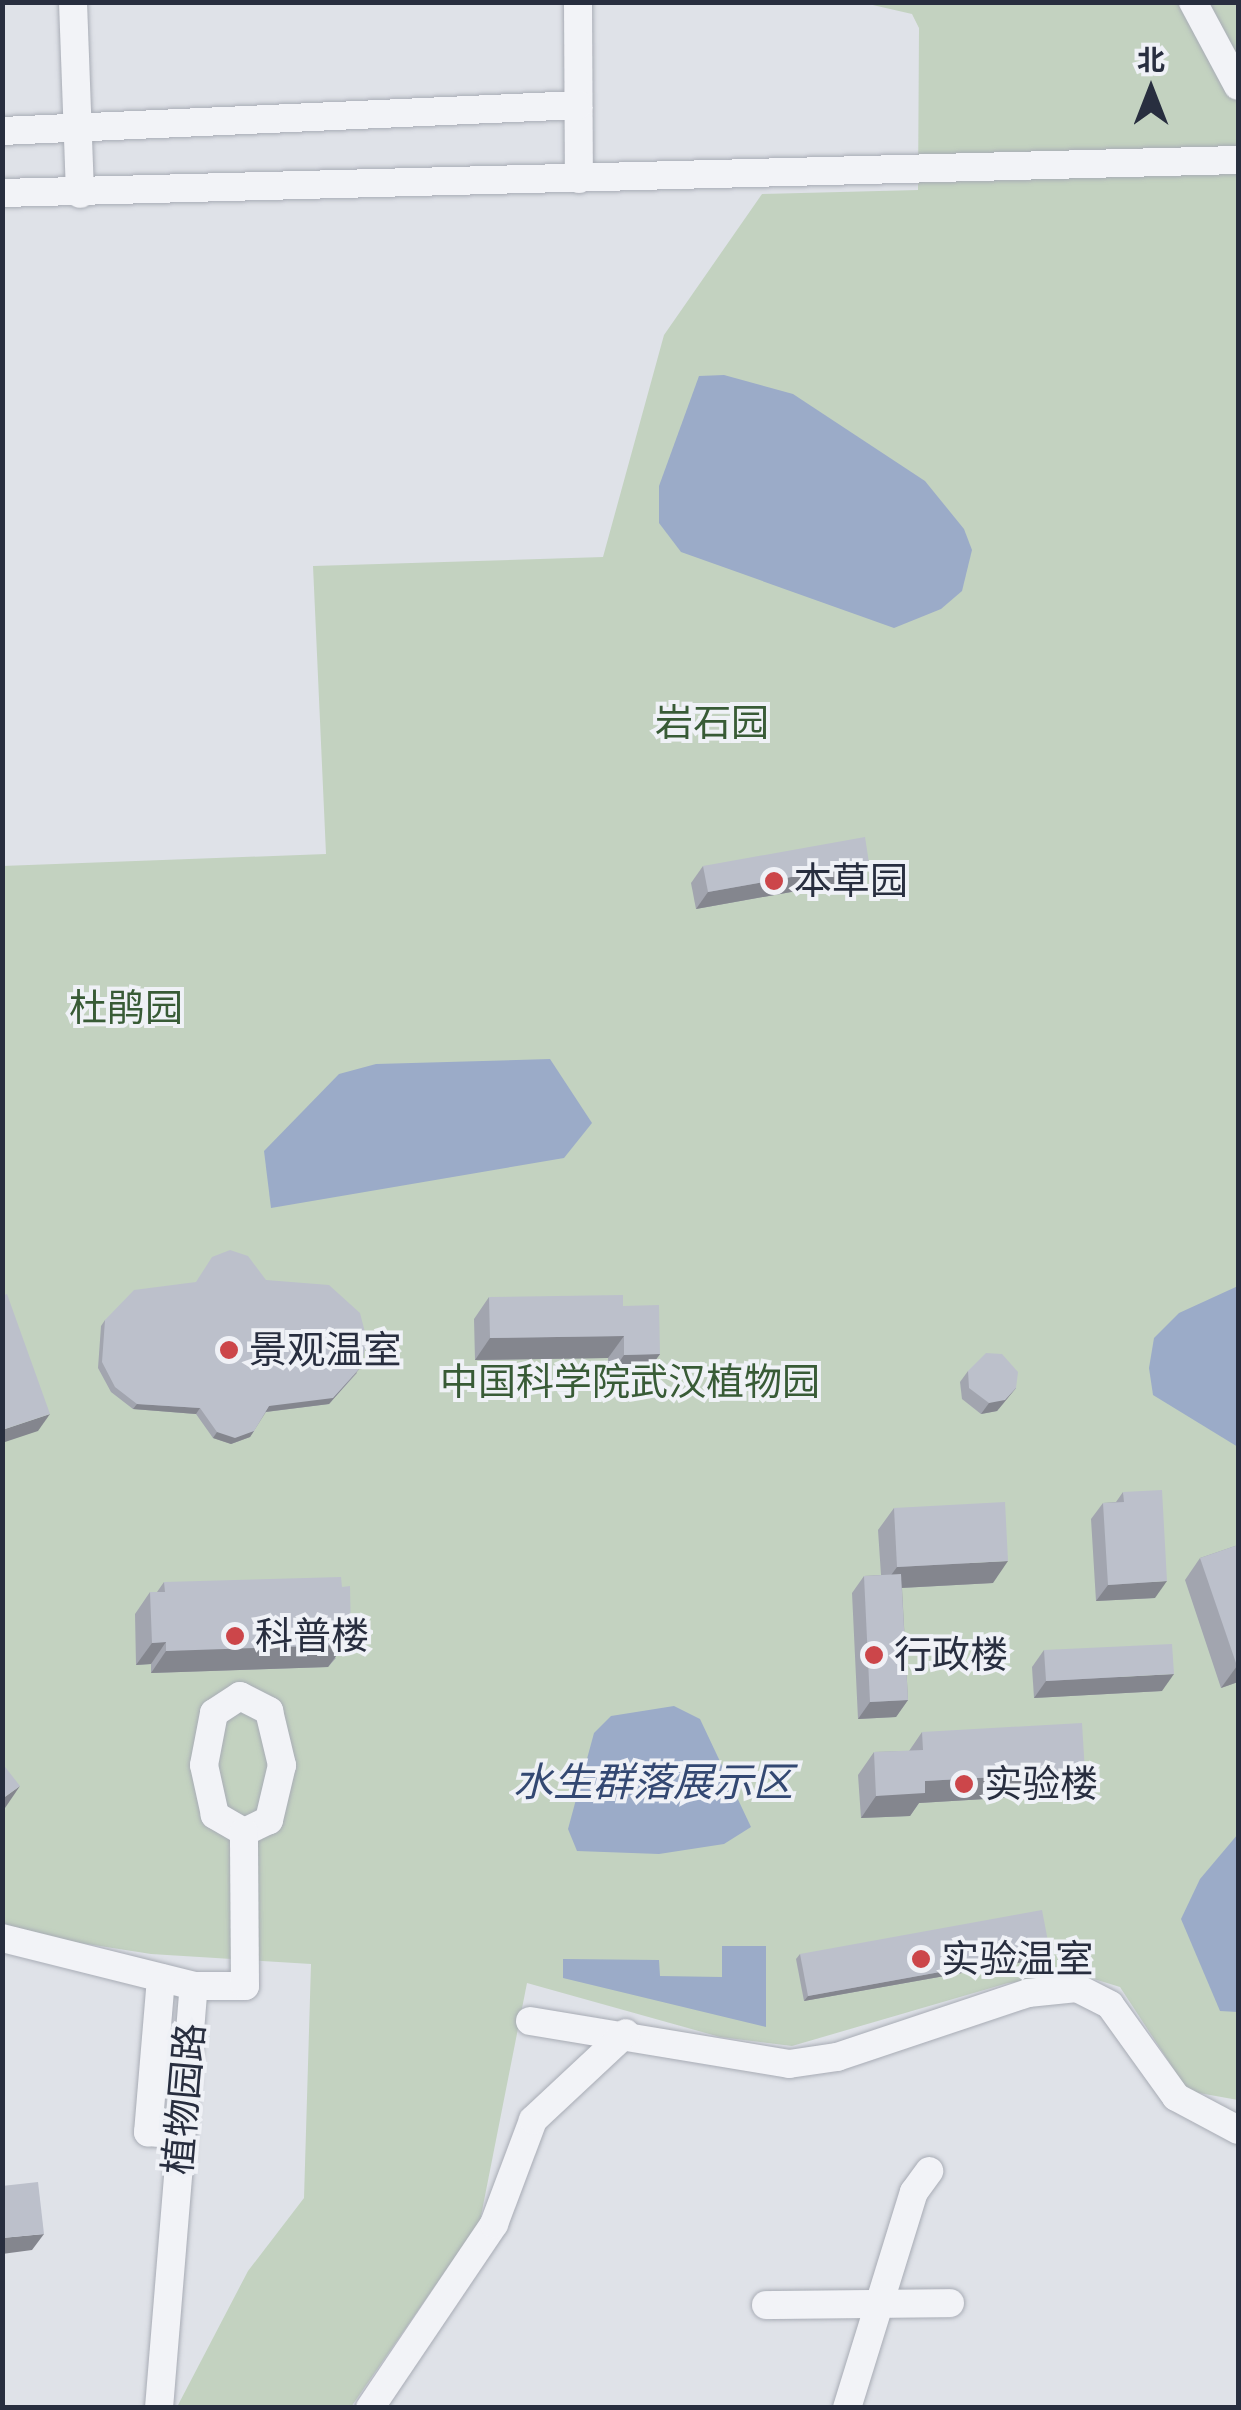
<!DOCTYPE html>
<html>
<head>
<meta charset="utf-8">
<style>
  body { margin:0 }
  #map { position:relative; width:1241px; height:2410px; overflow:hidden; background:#dfe2e8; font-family:"Titillium Web","Noto Sans SC",sans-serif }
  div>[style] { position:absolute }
  .green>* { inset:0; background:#c3d2c0 }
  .water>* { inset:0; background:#9babc8 }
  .roads { filter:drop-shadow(0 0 2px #a8acb5) drop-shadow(0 0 2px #a8acb5) }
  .minor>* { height:28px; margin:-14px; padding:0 14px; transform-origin:14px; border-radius:14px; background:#f2f3f7 }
  .wall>* { inset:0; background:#a2a5af }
  .shaded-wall>* { inset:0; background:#84868e }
  .building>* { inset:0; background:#bcc0cb }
  .dots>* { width:28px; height:28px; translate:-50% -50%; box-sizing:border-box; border:5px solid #eff1f6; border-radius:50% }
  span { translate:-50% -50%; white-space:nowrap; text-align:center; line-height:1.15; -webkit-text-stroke:8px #eff1f6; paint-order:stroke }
  .park-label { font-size:38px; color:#385b36 }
  .poi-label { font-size:38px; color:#282e3f }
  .left { translate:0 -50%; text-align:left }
  .street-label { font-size:38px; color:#282e3f }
  .water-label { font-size:40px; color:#334872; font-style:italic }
  .frame { position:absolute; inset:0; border:5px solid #282e3f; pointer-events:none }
  .north { position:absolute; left:1101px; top:40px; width:100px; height:100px; -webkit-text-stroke:8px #eff1f6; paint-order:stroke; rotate:0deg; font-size:28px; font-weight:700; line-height:40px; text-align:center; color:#282e3f }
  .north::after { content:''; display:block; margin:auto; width:35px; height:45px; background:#282e3f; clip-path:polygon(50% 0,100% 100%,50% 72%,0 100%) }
</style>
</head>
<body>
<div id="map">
  <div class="green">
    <i style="clip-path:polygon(864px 3px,1238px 3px,1238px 2100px,1188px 2091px,1120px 1987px,1081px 1975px,1008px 1983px,792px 2046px,720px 2037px,527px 1983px,480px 2221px,351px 2407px,177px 2407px,248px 2271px,304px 2198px,311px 1964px,151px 1954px,36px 1936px,3px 1923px,2px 866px,326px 854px,313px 566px,603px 557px,664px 335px,762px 194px,918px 190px,919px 28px,912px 14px)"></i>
  </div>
  <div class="water">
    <i style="clip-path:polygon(724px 375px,793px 394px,925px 481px,964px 529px,972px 550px,962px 591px,941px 609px,894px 628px,681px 552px,659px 523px,659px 486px,699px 376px)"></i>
    <i style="clip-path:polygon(550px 1059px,592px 1123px,564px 1158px,271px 1208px,264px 1151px,339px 1074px,376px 1064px)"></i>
    <i style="clip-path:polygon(1238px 1286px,1238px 1447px,1153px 1395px,1149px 1368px,1154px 1338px,1179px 1313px)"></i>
    <i style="clip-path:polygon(674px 1706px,700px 1719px,751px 1827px,724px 1844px,659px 1854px,577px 1851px,568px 1829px,594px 1733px,611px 1716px)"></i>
    <i style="clip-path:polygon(1238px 1834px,1238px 2012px,1220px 2011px,1181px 1919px,1200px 1879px)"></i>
    <i style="clip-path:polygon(722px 1946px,766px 1946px,766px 2027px,563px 1978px,563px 1959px,659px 1960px,660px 1976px,722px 1977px)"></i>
  </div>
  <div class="roads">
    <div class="minor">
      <i style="left:73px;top:2px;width:192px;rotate:87.9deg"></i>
      <i style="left:578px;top:2px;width:177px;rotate:89.7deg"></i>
      <i style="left:1193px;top:2px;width:95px;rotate:61.8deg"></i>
      <i style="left:2px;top:131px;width:577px;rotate:-2.58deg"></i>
      <i style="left:2px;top:193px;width:1236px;rotate:-1.53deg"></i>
      <i style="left:240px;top:1696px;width:33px;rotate:27deg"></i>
      <i style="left:269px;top:1711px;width:56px;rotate:76.5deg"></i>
      <i style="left:282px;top:1765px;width:57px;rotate:103.3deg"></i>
      <i style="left:269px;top:1820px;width:28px;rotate:154deg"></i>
      <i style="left:244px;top:1832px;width:34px;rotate:-150deg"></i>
      <i style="left:215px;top:1815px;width:51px;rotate:-102.4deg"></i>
      <i style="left:204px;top:1765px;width:53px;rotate:-79.1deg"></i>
      <i style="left:214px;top:1713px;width:31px;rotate:-33deg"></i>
      <i style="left:2px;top:1938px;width:198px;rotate:14deg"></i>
      <i style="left:194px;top:1986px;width:51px"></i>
      <i style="left:245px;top:1986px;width:154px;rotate:-90.4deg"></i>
      <i style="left:161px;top:1978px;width:155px;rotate:94.8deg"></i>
      <i style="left:148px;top:2132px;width:33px;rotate:5deg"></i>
      <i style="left:530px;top:2021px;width:263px;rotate:9.4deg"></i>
      <i style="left:789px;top:2064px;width:49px;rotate:-8.3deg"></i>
      <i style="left:837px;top:2057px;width:201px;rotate:-18.5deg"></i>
      <i style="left:1028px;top:1993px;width:49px;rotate:-5.8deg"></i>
      <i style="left:1077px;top:1988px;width:37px;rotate:27deg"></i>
      <i style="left:1110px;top:2005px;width:113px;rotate:54.3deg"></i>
      <i style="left:1176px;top:2097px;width:70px;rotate:28deg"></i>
      <i style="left:766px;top:2305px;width:184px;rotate:-0.6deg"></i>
      <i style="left:159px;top:2408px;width:423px;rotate:-85.3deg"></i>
      <i style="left:370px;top:2408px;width:222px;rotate:-56deg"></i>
      <i style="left:494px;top:2224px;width:111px;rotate:-69.4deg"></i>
      <i style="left:533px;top:2120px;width:127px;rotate:-43.1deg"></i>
      <i style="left:847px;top:2408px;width:226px;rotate:-72.8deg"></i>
      <i style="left:914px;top:2192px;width:26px;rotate:-54deg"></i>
    </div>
  </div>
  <div class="wall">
    <i style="clip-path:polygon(869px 863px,858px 880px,696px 909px,691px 883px,703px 866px)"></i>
    <i style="clip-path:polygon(266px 1280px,357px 1373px,329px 1404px,266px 1412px,250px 1437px,231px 1444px,213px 1438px,196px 1414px,133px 1409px,111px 1392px,98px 1368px,101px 1326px,105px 1320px)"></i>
    <i style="clip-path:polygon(489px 1297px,623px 1306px,660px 1354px,644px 1376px,609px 1377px,608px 1358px,475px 1360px,474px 1319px)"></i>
    <i style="clip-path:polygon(968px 1371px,1016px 1388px,997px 1411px,981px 1414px,962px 1399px,960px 1382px)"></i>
    <i style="clip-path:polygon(1123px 1492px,1155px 1598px,1096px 1601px,1091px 1519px,1103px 1503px,1116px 1502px)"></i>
    <i style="clip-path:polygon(894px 1508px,993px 1583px,902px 1588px,908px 1700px,896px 1717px,858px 1719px,852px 1593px,864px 1576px,881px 1575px,878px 1530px)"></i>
    <i style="clip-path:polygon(1238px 1545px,1238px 1682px,1221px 1688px,1185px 1580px,1200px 1558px)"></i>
    <i style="clip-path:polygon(164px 1582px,336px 1658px,328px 1667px,151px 1673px,151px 1664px,136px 1665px,135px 1614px,150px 1592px,157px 1592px)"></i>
    <i style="clip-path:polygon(1044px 1650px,1162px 1691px,1034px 1698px,1032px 1667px)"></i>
    <i style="clip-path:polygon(922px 1732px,1069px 1794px,919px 1803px,910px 1816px,861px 1818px,858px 1775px,874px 1752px,909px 1751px)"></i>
    <i style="clip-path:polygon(1050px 1952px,1046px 1958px,804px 2001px,796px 1959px,800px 1954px)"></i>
  </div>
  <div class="shaded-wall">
    <i style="clip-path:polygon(869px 863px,858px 880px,696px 909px,708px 892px)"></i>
    <i style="clip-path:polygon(624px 1336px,608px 1358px,475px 1360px,490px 1338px)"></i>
    <i style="clip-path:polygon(660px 1354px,644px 1376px,609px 1377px,624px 1355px)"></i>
    <i style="clip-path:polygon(361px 1367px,329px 1404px,265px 1412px,269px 1406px)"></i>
    <i style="clip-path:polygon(1016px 1388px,997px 1411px,981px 1414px,989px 1403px)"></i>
    <i style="clip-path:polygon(137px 1404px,200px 1408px,196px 1414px,133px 1409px)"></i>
    <i style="clip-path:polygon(50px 1414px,38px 1431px,2px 1443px,2px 1430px)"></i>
    <i style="clip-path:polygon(254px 1431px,250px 1437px,231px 1444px,213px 1438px,217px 1432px)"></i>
    <i style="clip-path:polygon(1008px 1561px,993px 1583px,881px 1589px,897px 1567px)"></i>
    <i style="clip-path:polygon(1167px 1581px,1155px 1598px,1096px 1601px,1108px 1585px)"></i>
    <i style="clip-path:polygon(351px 1636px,328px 1667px,151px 1673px,166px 1651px)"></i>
    <i style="clip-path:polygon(166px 1642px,151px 1664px,136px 1665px,152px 1643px)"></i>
    <i style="clip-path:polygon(1238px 1665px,1238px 1682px,1221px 1688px,1237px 1666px)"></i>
    <i style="clip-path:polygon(1174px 1674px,1162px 1691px,1034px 1698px,1046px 1681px)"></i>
    <i style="clip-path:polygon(908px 1700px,896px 1717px,858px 1719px,870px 1702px)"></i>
    <i style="clip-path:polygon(1085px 1772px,1069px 1794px,919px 1803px,910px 1816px,861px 1818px,876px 1796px,925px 1781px)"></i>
    <i style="clip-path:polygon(20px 1786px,5px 1808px,2px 1810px,2px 1799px)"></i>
    <i style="clip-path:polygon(1050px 1952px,1046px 1958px,804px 2001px,808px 1996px)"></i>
    <i style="clip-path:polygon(44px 2234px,32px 2250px,2px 2254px,2px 2238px)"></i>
  </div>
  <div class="building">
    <i style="clip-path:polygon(865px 837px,869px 863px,708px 892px,703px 866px)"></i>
    <i style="clip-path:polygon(230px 1250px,248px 1256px,266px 1280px,329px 1285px,360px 1313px,367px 1340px,361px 1367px,333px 1398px,269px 1406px,254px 1431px,235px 1438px,217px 1432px,200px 1408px,137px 1404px,115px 1387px,102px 1362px,105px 1320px,134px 1290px,196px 1282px,212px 1257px)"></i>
    <i style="clip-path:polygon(7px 1294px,50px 1414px,2px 1430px,2px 1296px)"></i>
    <i style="clip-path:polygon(623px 1295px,623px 1306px,659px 1305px,660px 1354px,624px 1355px,624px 1336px,490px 1338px,489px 1297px)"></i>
    <i style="clip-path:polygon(986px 1353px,1002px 1354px,1018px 1372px,1016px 1388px,1005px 1400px,989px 1403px,969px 1388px,968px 1371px)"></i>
    <i style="clip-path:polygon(1162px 1490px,1167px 1581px,1108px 1585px,1103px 1503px,1124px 1502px,1123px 1492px)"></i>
    <i style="clip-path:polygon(1005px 1502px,1008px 1561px,897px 1567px,894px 1508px)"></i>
    <i style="clip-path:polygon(1238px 1545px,1238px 1665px,1237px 1666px,1200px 1558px)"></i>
    <i style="clip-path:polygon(901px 1574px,908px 1700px,870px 1702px,864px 1576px)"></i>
    <i style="clip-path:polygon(341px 1577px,342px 1587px,350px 1586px,351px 1636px,343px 1637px,343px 1645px,166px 1651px,166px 1642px,152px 1643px,150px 1592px,165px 1592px,164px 1582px)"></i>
    <i style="clip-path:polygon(1172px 1644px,1174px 1674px,1046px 1681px,1044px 1650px)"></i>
    <i style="clip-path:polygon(1082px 1723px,1085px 1772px,925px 1781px,925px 1793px,876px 1796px,874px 1752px,923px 1750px,922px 1732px)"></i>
    <i style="clip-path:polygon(2px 1763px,20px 1786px,2px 1799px)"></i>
    <i style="clip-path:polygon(1042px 1910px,1050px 1952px,808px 1996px,800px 1954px)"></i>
    <i style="clip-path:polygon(38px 2182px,44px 2234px,2px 2238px,2px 2186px)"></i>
  </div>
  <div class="dots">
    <i style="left:774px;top:881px;background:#cc464a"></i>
    <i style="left:229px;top:1350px;background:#cc464a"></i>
    <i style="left:235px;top:1636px;background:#cc464a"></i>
    <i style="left:874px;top:1655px;background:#cc464a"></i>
    <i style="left:964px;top:1784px;background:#cc464a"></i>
    <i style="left:921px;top:1959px;background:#cc464a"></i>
  </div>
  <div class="park-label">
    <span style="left:712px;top:723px">岩石园</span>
    <span style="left:126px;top:1008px">杜鹃园</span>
    <span style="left:630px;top:1382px">中国科学院武汉植物园</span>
  </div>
  <div class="poi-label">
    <span class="left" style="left:794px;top:881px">本草园</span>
    <span class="left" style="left:249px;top:1350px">景观温室</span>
    <span class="left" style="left:255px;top:1636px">科普楼</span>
    <span class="left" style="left:894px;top:1655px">行政楼</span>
    <span class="left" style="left:984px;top:1784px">实验楼</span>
    <span class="left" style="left:941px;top:1959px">实验温室</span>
  </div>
  <div class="street-label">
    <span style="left:184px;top:2099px;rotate:-85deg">植物园路</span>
  </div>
  <div class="water-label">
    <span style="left:653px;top:1782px">水生群落展示区</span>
  </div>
  <div class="frame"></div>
  <div class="north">北</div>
</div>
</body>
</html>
